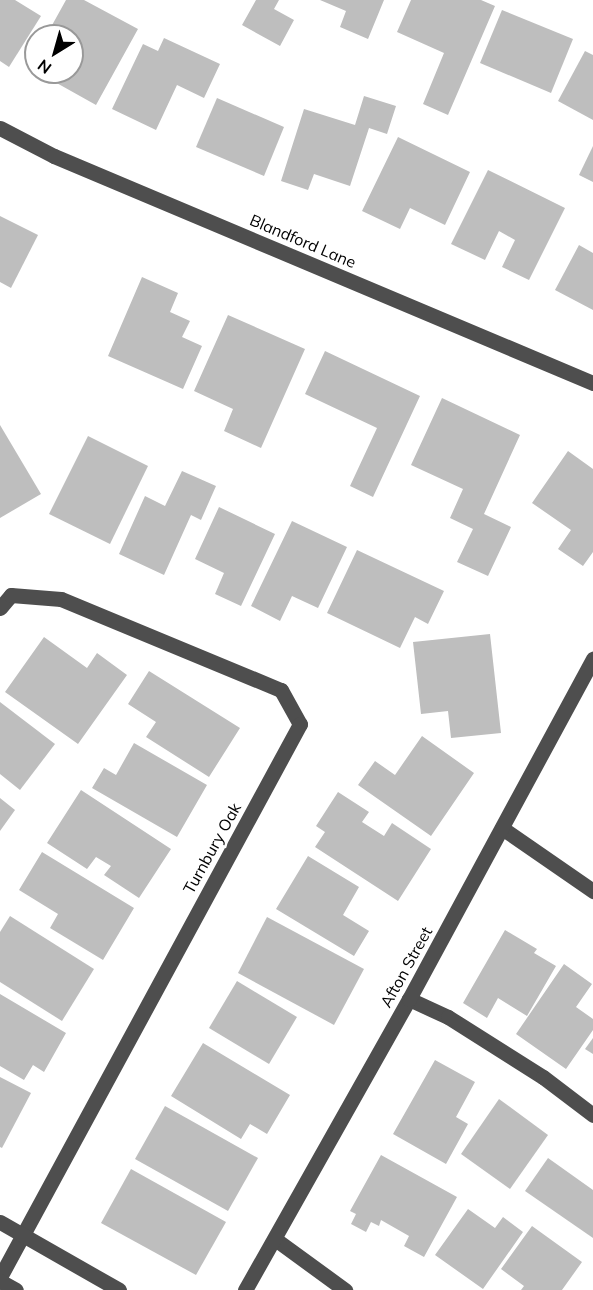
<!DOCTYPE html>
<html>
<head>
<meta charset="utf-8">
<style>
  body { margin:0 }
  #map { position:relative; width:593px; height:1290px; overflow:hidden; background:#fff; font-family:Mulish,sans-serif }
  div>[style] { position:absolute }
  .building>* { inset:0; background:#bebebe }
  .minor>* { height:15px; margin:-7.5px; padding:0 7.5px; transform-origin:7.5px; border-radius:7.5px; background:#4e4e4e }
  span { translate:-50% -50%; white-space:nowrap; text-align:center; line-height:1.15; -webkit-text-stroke:5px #fff; paint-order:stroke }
  .street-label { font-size:16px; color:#000 }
  .north { position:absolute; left:24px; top:24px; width:60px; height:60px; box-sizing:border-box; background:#fff; border:2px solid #999; border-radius:50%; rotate:217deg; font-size:16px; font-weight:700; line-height:24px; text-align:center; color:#000 }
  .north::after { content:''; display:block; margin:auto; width:21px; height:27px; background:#000; clip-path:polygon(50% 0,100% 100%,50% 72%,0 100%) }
</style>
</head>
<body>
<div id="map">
  <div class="building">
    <i style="clip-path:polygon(0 0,15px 0,41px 16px,9px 67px,0 61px)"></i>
    <i style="clip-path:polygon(66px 0,84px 0,138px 29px,96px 105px,37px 72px,72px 72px,72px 36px,46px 36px)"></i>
    <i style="clip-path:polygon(256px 0,279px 0,274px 9px,294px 20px,280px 46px,242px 25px)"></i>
    <i style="clip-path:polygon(320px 0,384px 0,368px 39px,340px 27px,346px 11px)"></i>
    <i style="clip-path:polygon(411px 0,481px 0,495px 6px,448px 115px,423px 104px,444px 53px,397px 32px)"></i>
    <i style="clip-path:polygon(502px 10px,573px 39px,551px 93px,480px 63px)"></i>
    <i style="clip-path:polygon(164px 38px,220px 64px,204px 98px,177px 85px,156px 130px,112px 109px,143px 44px,158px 51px)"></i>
    <i style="clip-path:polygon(585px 51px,593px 55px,593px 120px,558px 101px)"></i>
    <i style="clip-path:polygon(36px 55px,36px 72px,29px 68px)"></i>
    <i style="clip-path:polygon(364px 96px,396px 106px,387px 134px,369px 128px,350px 186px,314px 174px,308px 190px,281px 181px,304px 109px,355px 125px)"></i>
    <i style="clip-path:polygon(217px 98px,284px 127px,264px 176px,196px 147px)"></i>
    <i style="clip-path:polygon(398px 137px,470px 172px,445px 225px,410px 208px,400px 229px,362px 211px)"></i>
    <i style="clip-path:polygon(593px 146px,593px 182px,579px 175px)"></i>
    <i style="clip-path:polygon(488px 170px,565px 208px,529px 280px,502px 267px,515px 240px,499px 231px,485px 260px,451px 244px)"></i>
    <i style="clip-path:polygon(0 216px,38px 235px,11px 288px,0 282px)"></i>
    <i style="clip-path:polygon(579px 245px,593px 253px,593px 310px,555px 290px)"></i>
    <i style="clip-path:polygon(142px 277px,178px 293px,170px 312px,190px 321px,182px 337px,202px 346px,183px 389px,108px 356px)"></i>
    <i style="clip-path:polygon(228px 315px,305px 349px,261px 448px,224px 431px,233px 409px,194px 391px)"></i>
    <i style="clip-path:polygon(325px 351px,420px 396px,373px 497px,350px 486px,377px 428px,305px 394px)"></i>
    <i style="clip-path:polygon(442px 398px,520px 435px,484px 514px,511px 527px,488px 576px,457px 562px,473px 529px,450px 518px,463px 489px,411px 465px)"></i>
    <i style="clip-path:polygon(0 425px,41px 494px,0 518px)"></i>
    <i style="clip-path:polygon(88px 436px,148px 466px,110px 544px,49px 514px)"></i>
    <i style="clip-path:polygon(568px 451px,593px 469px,593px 552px,583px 566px,558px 549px,571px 530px,532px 503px)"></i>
    <i style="clip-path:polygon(182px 471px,216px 486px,201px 520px,191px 515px,164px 575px,119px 554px,145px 496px,165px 506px)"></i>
    <i style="clip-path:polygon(219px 507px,275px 534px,241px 606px,215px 594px,224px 573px,195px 559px)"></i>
    <i style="clip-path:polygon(292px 521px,347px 547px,318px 608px,292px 596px,280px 621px,251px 606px)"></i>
    <i style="clip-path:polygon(357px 550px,444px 591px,428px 624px,415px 617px,400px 648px,327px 613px)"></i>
    <i style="clip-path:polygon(490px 634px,501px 733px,451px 738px,448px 711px,421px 714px,413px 642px)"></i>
    <i style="clip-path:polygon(44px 637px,87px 668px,97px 653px,127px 675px,78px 744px,5px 692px)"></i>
    <i style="clip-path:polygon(149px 671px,240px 728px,209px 777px,146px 737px,156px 722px,128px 704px)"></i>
    <i style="clip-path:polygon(0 702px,55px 744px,20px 790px,0 774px)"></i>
    <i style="clip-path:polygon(422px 736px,474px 773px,431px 836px,358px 785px,375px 761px,395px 775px)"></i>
    <i style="clip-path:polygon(134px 743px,207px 785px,177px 837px,92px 788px,104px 768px,116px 775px)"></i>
    <i style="clip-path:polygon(81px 790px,171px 849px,139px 898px,104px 875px,111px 866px,96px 857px,87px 869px,47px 843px)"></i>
    <i style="clip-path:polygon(338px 792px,369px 812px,362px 822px,384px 836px,392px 823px,431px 849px,398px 901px,315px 847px,325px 832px,316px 826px)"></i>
    <i style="clip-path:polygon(0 798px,15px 810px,0 831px)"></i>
    <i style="clip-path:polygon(42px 852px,134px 908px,103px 960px,50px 928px,58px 914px,19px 890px)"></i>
    <i style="clip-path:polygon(308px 856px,359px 887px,343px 915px,369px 931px,354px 956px,276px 909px)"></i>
    <i style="clip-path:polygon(10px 916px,94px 969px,62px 1021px,0 982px,0 932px)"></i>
    <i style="clip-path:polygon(267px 917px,364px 969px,334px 1025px,238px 973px)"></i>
    <i style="clip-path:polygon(505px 930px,537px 949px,534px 953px,556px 966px,527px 1016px,498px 998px,487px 1018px,463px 1003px)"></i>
    <i style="clip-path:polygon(564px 964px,592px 984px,576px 1007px,593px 1019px,593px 1030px,566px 1069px,516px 1034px)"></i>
    <i style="clip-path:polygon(237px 981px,297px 1017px,269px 1064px,209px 1028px)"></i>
    <i style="clip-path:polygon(0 994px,66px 1033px,44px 1072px,33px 1065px,24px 1080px,0 1066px)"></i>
    <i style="clip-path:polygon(593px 1038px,593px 1054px,585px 1049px)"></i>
    <i style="clip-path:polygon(203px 1043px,290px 1095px,267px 1134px,250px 1124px,241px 1139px,171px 1096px)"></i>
    <i style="clip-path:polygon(435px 1060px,475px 1082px,456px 1117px,468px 1124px,446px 1164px,393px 1134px)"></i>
    <i style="clip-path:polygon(0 1077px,31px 1093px,2px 1148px,0 1147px)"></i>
    <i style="clip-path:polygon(499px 1099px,548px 1135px,510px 1189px,461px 1154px)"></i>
    <i style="clip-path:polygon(165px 1106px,258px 1158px,228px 1211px,135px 1159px)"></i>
    <i style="clip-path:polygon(381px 1155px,457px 1197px,424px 1257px,404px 1246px,409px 1236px,381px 1220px,379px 1226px,371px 1222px,366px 1232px,351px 1224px,356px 1214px,350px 1211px)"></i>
    <i style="clip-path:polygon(548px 1158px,593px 1190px,593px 1238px,525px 1191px)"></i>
    <i style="clip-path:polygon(131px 1169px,226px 1222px,196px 1275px,101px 1223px)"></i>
    <i style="clip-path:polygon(468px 1209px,495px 1228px,503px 1217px,523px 1232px,483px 1289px,435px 1255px)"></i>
    <i style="clip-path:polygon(532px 1226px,582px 1262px,562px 1290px,521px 1290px,524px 1286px,501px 1269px)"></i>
  </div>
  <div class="minor">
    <i style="left:0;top:128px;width:61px;rotate:27.4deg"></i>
    <i style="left:54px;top:156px;width:585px;rotate:22.84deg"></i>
    <i style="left:0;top:608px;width:17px;rotate:-50deg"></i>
    <i style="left:11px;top:595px;width:50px;rotate:4.6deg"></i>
    <i style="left:61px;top:599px;width:238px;rotate:22.5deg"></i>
    <i style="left:281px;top:690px;width:39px;rotate:61deg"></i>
    <i style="left:300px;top:724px;width:629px;rotate:118.48deg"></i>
    <i style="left:502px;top:828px;width:111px;rotate:34.7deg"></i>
    <i style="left:409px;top:999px;width:43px;rotate:24.8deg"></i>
    <i style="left:448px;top:1017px;width:112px;rotate:32.3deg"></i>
    <i style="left:543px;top:1077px;width:63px;rotate:37.2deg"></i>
    <i style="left:0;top:1222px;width:137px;rotate:29.7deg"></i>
    <i style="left:275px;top:1239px;width:87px;rotate:36.1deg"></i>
    <i style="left:0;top:1281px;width:18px;rotate:29deg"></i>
    <i style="left:245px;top:1290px;width:334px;rotate:-60.6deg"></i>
    <i style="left:409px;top:999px;width:387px;rotate:-61.6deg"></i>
  </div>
  <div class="street-label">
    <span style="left:303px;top:241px;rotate:23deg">Blandford Lane</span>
    <span style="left:212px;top:848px;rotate:-61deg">Turnbury Oak</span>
    <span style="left:406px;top:967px;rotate:-61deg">Afton Street</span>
  </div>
  <div class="north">N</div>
</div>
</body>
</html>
